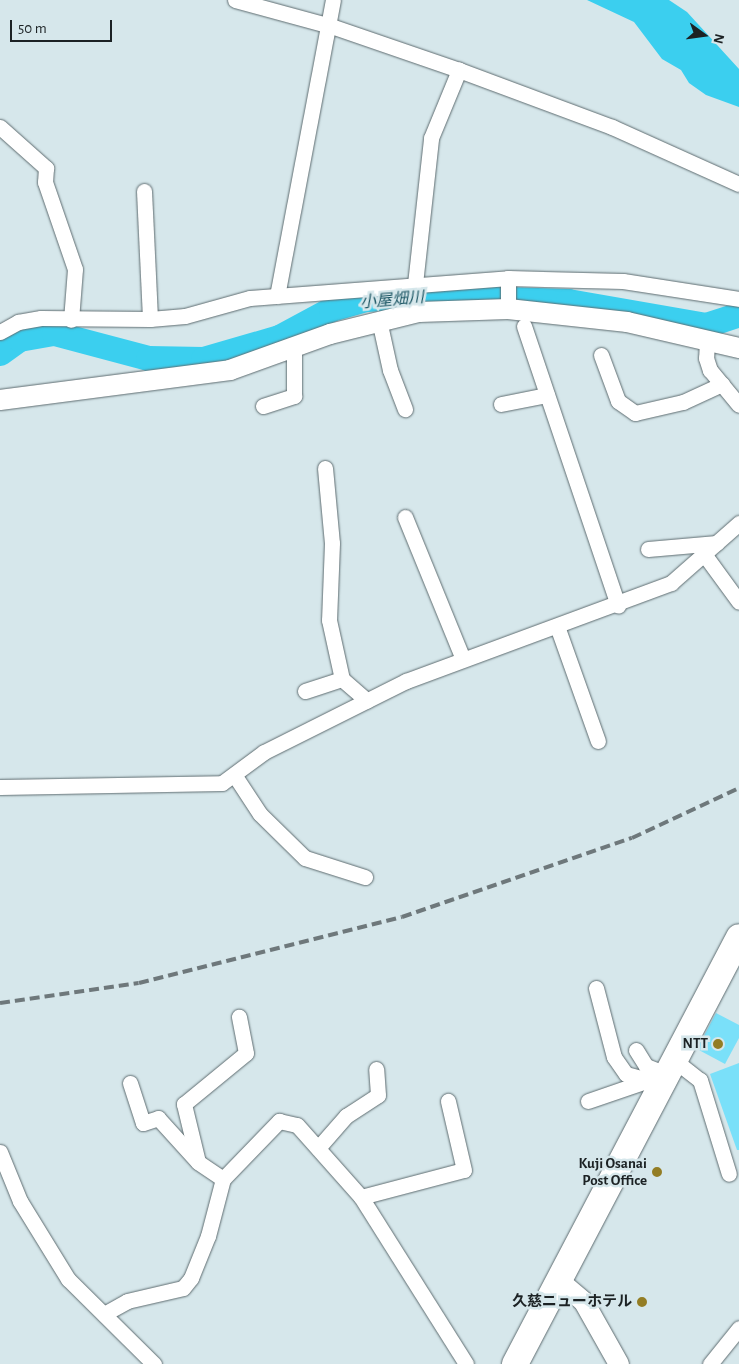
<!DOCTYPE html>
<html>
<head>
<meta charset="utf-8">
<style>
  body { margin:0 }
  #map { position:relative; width:739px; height:1364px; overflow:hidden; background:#d6e7eb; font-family:"Alegreya Sans","Noto Sans JP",sans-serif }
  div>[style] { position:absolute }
  .water>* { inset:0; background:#3bcfef }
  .river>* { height:25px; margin:-12.5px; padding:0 12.5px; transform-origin:12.5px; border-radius:12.5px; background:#3bcfef }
  .building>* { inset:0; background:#7ae0f9 }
  .roads { filter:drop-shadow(0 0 1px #5e6c70) drop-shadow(0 0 1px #5e6c70) }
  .minor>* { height:15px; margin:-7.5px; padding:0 7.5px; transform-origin:7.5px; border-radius:7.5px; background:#fff }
  .tertiary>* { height:20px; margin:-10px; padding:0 10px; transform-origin:10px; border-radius:10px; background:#fff }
  .trunk>* { height:26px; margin:-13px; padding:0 13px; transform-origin:13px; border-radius:13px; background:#fff }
  .rail>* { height:4px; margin-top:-2px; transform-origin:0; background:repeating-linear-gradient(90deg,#6e787b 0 10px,transparent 0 15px) }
  .dots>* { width:14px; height:14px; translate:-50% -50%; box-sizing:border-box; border:2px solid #d6e7eb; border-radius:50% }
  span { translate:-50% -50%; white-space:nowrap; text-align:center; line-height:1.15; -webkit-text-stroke:5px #d6e7eb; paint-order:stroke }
  .poi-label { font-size:15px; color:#1c2224; font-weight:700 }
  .right { translate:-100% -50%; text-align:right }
  .water-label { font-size:16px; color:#1c5664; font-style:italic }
  .north { position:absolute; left:679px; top:10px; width:50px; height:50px; -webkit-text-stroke:4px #d6e7eb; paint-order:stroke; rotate:104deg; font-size:14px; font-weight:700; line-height:20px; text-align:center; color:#1c2224 }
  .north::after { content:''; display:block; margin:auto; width:18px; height:22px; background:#1c2224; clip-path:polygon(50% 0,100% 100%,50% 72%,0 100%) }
  .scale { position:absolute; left:10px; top:20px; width:102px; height:22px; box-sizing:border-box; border:2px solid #1c2224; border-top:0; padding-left:6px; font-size:15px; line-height:18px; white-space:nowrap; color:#1c2224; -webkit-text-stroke:4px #d6e7eb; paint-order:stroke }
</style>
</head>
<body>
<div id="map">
  <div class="water">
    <i style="clip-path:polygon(587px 0,669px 0,687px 12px,739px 69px,739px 107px,706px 95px,689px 83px,681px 70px,662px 59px,634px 22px)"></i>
  </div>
  <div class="river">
    <i style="left:0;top:353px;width:24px;rotate:-36deg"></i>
    <i style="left:19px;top:339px;width:36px;rotate:-10deg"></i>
    <i style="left:54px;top:333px;width:97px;rotate:14.9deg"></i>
    <i style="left:148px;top:358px;width:55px;rotate:1deg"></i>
    <i style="left:203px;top:359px;width:79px;rotate:-16.1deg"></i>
    <i style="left:279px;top:337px;width:59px;rotate:-28.3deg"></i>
    <i style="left:331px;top:309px;width:37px;rotate:-16deg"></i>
    <i style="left:367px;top:299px;width:49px;rotate:-3.5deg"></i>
    <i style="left:416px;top:296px;width:152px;rotate:1.9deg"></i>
    <i style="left:568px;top:301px;width:140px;rotate:9.9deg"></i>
    <i style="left:706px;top:325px;width:35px;rotate:-18deg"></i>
  </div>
  <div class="building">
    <i style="clip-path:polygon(716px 1013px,739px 1025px,739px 1038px,725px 1064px,697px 1049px)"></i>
    <i style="clip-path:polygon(739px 1063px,739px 1150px,737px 1150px,710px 1074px)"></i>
  </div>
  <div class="roads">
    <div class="minor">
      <i style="left:235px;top:0;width:99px;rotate:15.2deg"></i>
      <i style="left:331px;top:26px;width:135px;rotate:19deg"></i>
      <i style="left:459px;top:70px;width:163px;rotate:20.4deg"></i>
      <i style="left:612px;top:127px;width:139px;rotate:24.2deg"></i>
      <i style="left:0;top:127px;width:62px;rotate:41.7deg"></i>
      <i style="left:46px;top:168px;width:14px;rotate:94deg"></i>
      <i style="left:45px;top:182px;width:92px;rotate:71deg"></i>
      <i style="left:75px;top:269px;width:51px;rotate:94.5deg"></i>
      <i style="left:144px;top:191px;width:128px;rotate:87.3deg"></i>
      <i style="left:415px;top:284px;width:147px;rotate:-83.7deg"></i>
      <i style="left:431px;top:138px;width:74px;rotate:-67.6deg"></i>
      <i style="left:277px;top:296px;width:301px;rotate:-79.3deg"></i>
      <i style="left:508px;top:309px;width:31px;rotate:-90deg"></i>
      <i style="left:379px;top:320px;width:51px;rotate:77.6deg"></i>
      <i style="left:390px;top:370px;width:42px;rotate:69deg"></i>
      <i style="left:524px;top:326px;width:295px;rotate:71.4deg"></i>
      <i style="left:0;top:332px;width:21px;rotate:-29deg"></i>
      <i style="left:18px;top:322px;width:23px;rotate:-10deg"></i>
      <i style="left:41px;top:318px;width:109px;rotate:0.5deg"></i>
      <i style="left:150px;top:319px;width:35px;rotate:-5deg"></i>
      <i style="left:185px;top:316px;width:67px;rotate:-15.5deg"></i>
      <i style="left:250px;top:298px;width:259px;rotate:-4.4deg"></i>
      <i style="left:508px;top:278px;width:115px;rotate:1.5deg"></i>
      <i style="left:623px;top:281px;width:117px;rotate:8.8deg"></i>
      <i style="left:707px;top:341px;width:17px;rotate:93deg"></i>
      <i style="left:706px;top:358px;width:13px;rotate:72deg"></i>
      <i style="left:710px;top:370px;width:45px;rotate:50.4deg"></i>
      <i style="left:601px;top:355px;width:49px;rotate:69.7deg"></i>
      <i style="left:618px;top:401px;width:21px;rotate:35deg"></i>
      <i style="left:635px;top:413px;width:49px;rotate:-12.9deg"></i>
      <i style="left:683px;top:402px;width:43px;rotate:-24.8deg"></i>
      <i style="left:501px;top:404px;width:47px;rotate:-11.1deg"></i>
      <i style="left:263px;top:406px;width:33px;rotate:-18deg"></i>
      <i style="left:294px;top:396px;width:48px;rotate:-90deg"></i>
      <i style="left:325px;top:468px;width:75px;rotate:84.7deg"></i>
      <i style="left:332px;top:543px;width:77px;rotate:92.2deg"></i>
      <i style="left:329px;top:620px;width:60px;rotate:77.6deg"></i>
      <i style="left:342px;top:679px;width:33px;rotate:41deg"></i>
      <i style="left:405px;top:517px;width:153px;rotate:67.8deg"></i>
      <i style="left:648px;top:549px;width:69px;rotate:-5deg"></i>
      <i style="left:704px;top:554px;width:59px;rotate:53.9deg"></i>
      <i style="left:557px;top:626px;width:122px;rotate:70.4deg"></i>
      <i style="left:305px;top:691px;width:39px;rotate:-18deg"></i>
      <i style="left:235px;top:776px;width:45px;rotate:56.7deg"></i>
      <i style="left:260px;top:814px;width:63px;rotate:44.4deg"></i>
      <i style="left:305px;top:858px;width:63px;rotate:17.6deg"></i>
      <i style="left:0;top:787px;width:222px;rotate:-1deg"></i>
      <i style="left:222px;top:783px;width:52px;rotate:-36.4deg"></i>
      <i style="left:264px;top:752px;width:159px;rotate:-26.6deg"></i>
      <i style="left:406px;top:681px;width:283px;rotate:-20.3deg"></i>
      <i style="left:671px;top:583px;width:91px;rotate:-41.4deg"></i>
      <i style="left:596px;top:988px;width:71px;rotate:75.4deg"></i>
      <i style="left:614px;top:1057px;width:21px;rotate:55deg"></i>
      <i style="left:626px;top:1074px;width:23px;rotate:15deg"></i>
      <i style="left:636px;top:1050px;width:19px;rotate:58deg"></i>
      <i style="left:646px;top:1066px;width:22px;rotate:21deg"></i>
      <i style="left:674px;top:1060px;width:33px;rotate:38deg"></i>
      <i style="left:700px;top:1080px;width:98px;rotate:72.9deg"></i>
      <i style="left:130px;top:1083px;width:42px;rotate:72deg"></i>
      <i style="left:143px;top:1123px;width:16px;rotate:-18deg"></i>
      <i style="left:158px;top:1118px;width:58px;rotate:47.8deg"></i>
      <i style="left:588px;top:1101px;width:65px;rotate:-19deg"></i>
      <i style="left:318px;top:1148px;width:43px;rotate:-48.8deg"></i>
      <i style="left:346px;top:1116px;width:38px;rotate:-33deg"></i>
      <i style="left:378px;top:1095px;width:26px;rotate:-94deg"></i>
      <i style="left:0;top:1152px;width:53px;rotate:67.8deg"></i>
      <i style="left:20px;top:1201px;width:92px;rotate:58.4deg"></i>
      <i style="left:68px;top:1279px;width:121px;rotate:44.7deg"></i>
      <i style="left:223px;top:1179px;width:30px;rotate:-146deg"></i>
      <i style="left:198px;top:1162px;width:60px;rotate:-103.6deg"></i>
      <i style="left:184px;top:1104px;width:80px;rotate:-39.4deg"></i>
      <i style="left:246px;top:1053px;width:37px;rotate:-101deg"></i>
      <i style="left:361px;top:1197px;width:106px;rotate:-14.7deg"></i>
      <i style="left:464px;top:1170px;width:71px;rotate:-103.1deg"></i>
      <i style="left:104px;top:1314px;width:26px;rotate:-29deg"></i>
      <i style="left:127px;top:1301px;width:57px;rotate:-13.1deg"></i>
      <i style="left:183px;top:1288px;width:13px;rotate:-51deg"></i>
      <i style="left:191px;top:1278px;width:45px;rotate:-68deg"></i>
      <i style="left:208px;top:1236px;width:59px;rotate:-75.3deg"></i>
      <i style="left:223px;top:1179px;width:81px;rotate:-46deg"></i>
      <i style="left:279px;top:1121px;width:18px;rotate:13deg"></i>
      <i style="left:297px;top:1125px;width:96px;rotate:48.4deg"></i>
      <i style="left:361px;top:1197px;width:197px;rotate:57.8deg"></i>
      <i style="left:710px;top:1364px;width:46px;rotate:-51.1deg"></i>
    </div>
    <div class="tertiary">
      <i style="left:0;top:400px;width:232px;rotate:-7.4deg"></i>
      <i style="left:230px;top:370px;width:106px;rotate:-19.8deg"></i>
      <i style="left:330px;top:334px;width:92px;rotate:-13.9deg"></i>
      <i style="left:419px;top:312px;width:89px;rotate:-1.9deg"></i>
      <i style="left:508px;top:309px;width:120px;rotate:6.2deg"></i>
      <i style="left:627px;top:322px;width:115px;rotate:13.1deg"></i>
      <i style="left:558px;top:1280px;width:34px;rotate:40deg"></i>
      <i style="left:584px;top:1302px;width:71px;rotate:60.6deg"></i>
    </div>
    <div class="trunk">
      <i style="left:515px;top:1364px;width:482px;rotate:-62.3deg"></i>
    </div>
  </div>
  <div class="rail">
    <i style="left:0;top:1003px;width:140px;rotate:-8.2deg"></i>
    <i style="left:139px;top:983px;width:271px;rotate:-14.1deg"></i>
    <i style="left:402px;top:917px;width:243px;rotate:-19deg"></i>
    <i style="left:632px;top:838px;width:118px;rotate:-25deg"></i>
  </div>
  <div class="dots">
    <i style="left:718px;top:1044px;background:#937d24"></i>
    <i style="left:657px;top:1172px;background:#937d24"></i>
    <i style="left:642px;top:1302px;background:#937d24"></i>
  </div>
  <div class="poi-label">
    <span class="right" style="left:708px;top:1044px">NTT</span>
    <span class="right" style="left:647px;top:1172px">Kuji Osanai<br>Post Office</span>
    <span class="right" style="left:632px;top:1302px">久慈ニューホテル</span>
  </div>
  <div class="water-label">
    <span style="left:392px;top:300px;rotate:-5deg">小屋畑川</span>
  </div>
  <div class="north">N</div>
  <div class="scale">50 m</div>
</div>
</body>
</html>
